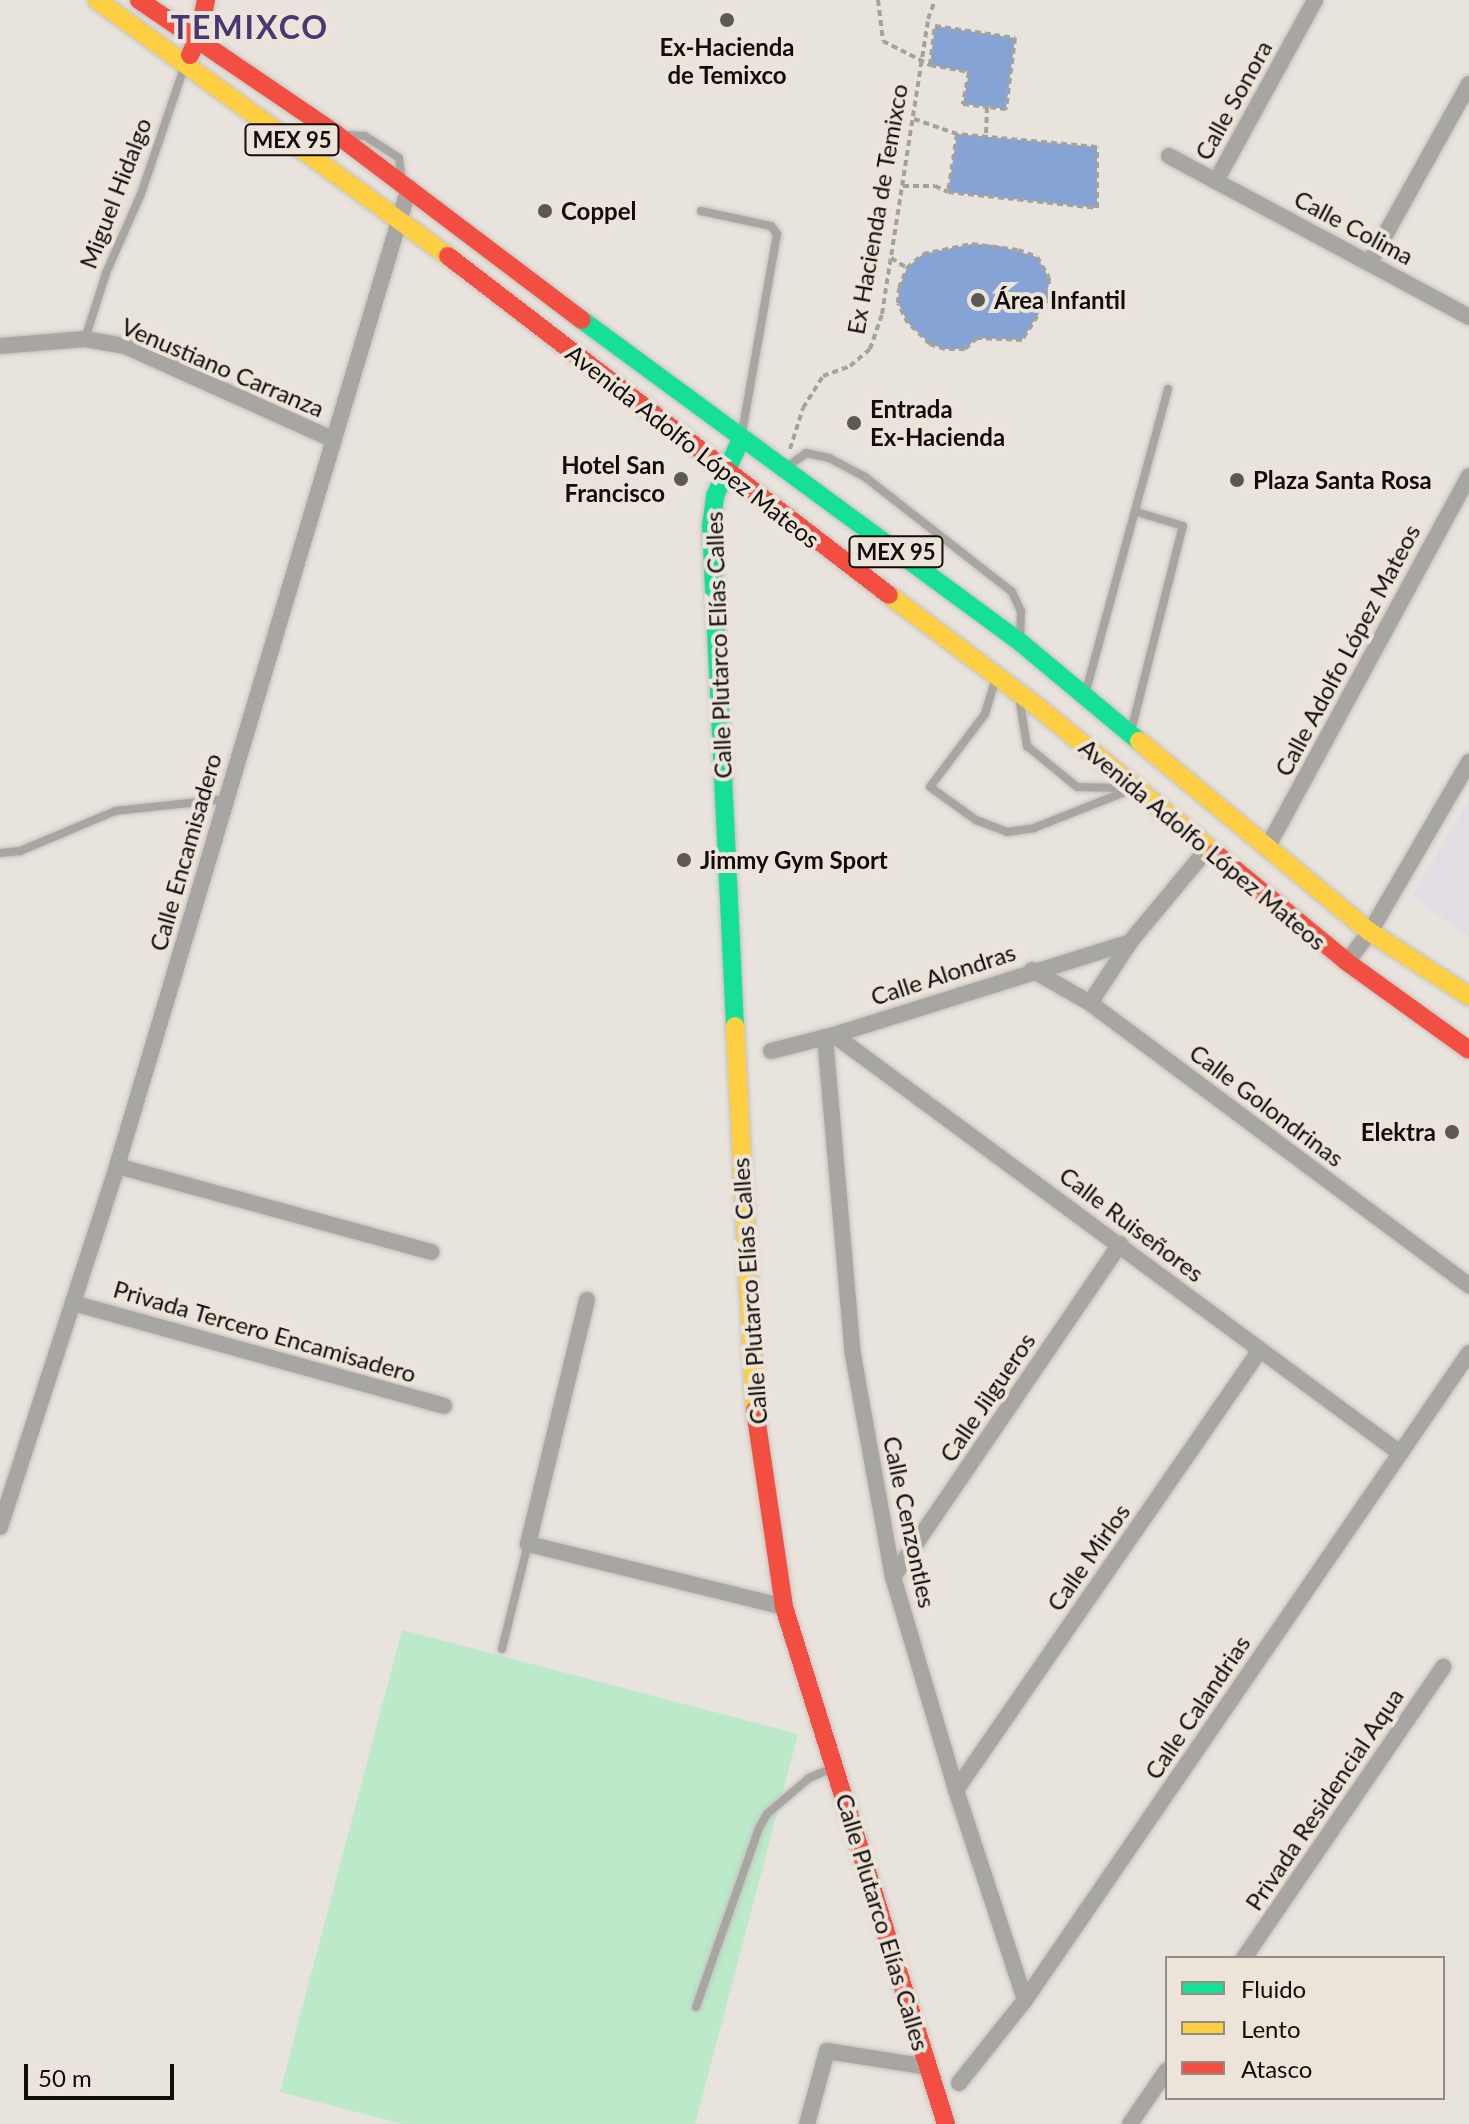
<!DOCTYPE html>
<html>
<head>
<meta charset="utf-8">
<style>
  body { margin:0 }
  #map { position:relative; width:1469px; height:2124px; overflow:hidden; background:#e8e3dd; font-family:Lato,sans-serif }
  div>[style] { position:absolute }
  .commercial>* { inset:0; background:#e3dce5 }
  .green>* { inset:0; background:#bbe9c9 }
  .water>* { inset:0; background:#85a3d5 }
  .path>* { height:4px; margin-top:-2px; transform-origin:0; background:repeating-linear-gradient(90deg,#a4a29e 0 6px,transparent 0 10px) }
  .roads { filter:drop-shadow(0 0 2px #c5c1bc) drop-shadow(0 0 2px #c5c1bc) }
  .lane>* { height:8px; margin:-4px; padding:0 4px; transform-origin:4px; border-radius:4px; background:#a7a6a3 }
  .street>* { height:16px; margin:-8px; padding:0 8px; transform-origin:8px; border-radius:8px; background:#a7a6a3 }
  .fast>* { height:18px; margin:-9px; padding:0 9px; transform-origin:9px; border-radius:9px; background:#16e098 }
  .slow>* { height:18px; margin:-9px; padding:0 9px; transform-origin:9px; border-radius:9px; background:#ffcf43 }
  .jam>* { height:18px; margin:-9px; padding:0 9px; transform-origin:9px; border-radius:9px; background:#f24e42 }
  .dots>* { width:22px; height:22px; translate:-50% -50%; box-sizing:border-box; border:4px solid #ece3d9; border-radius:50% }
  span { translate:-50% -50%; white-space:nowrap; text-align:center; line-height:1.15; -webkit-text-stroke:8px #ece3d9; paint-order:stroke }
  .shield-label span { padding:2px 6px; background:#ece3d9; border:2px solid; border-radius:6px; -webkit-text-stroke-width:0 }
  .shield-label { font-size:22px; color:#100d0a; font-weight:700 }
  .poi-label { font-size:24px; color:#100d0a; font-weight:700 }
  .left { translate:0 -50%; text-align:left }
  .right { translate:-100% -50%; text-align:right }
  .street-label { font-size:24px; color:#100d0a }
  .district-label { font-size:32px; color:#483773; font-weight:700; letter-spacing:2px }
  .legend { position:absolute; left:1165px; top:1956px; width:280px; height:144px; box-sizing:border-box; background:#ece3d9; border:2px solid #948d86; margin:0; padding:10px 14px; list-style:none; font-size:24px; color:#100d0a }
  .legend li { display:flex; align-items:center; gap:16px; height:40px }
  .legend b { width:40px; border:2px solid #948d86 }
  .scale { position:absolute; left:24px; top:2064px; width:150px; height:36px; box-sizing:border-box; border:4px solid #100d0a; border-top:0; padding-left:10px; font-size:24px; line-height:28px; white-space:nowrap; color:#100d0a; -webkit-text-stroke:6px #ece3d9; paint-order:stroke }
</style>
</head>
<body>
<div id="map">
  <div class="commercial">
    <i style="clip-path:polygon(1469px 800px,1469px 937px,1412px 896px)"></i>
  </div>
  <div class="green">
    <i style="clip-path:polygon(402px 1630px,798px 1734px,695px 2124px,402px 2124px,280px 2092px)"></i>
  </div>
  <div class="water">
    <i style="clip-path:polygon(935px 26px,1015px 38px,1006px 109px,963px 104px,969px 72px,930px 65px)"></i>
    <i style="clip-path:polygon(957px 134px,1097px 147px,1097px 208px,948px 192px)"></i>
    <i style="clip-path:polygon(972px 244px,996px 245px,1037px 257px,1049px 278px,1048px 299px,1022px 340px,977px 338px,965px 349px,945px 349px,930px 344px,908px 323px,898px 303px,899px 288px,907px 268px,923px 254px)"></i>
  </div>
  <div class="path">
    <i style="left:878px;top:0;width:41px;rotate:83deg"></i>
    <i style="left:883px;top:41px;width:53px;rotate:27.1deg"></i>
    <i style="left:930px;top:65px;width:40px;rotate:10deg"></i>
    <i style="left:969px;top:72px;width:33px;rotate:101deg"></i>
    <i style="left:963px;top:104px;width:24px;rotate:7deg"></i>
    <i style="left:987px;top:107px;width:29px;rotate:92deg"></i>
    <i style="left:930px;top:65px;width:39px;rotate:-83deg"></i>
    <i style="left:935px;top:26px;width:81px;rotate:8.5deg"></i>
    <i style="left:1015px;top:38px;width:72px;rotate:97.2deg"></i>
    <i style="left:1006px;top:109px;width:18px;rotate:-174deg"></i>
    <i style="left:914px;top:119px;width:46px;rotate:19.2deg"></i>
    <i style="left:903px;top:186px;width:32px"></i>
    <i style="left:935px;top:186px;width:14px;rotate:25deg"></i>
    <i style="left:948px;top:192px;width:150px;rotate:6.1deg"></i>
    <i style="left:1097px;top:208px;width:61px;rotate:-90deg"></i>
    <i style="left:1097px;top:147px;width:141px;rotate:-174.7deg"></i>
    <i style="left:957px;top:134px;width:59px;rotate:98.8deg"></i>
    <i style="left:891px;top:258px;width:19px;rotate:32deg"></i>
    <i style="left:907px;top:268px;width:21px;rotate:-41deg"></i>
    <i style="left:923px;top:254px;width:50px;rotate:-11.5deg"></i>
    <i style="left:972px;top:244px;width:46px;rotate:7.4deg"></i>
    <i style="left:1018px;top:250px;width:20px;rotate:20deg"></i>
    <i style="left:1037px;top:257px;width:24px;rotate:60deg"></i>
    <i style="left:1049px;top:278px;width:21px;rotate:93deg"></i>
    <i style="left:1048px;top:299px;width:49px;rotate:122.4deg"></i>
    <i style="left:1022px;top:340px;width:45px;rotate:-177.5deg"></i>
    <i style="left:977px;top:338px;width:16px;rotate:137deg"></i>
    <i style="left:965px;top:349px;width:20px;rotate:180deg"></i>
    <i style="left:945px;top:349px;width:16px;rotate:-162deg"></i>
    <i style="left:930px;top:344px;width:30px;rotate:-136deg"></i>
    <i style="left:908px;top:323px;width:22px;rotate:-117deg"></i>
    <i style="left:898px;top:303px;width:15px;rotate:-86deg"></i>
    <i style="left:899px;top:288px;width:22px;rotate:-68deg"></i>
    <i style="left:790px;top:449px;width:43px;rotate:-72.4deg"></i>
    <i style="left:803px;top:408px;width:38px;rotate:-58deg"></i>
    <i style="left:823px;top:376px;width:29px;rotate:-20deg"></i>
    <i style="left:850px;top:366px;width:26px;rotate:-40deg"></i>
    <i style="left:870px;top:349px;width:37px;rotate:-71deg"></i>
    <i style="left:882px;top:314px;width:299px;rotate:-81.1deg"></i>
    <i style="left:928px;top:19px;width:20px;rotate:-70deg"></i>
  </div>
  <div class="roads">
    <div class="lane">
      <i style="left:349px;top:135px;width:16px;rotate:4deg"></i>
      <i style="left:365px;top:136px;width:40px;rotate:32.9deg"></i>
      <i style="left:399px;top:158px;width:17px;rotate:83deg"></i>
      <i style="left:701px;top:211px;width:72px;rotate:12.1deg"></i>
      <i style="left:771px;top:226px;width:10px;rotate:53deg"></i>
      <i style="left:777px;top:234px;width:202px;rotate:100deg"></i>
      <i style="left:85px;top:339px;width:69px;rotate:-72.3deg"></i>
      <i style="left:106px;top:273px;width:86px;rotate:-66.1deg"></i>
      <i style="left:141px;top:194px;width:133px;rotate:-71.2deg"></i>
      <i style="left:787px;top:467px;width:24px;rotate:-36deg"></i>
      <i style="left:806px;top:453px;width:24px;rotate:12deg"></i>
      <i style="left:829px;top:458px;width:41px;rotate:27.8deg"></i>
      <i style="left:865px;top:477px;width:187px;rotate:38deg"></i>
      <i style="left:1012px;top:592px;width:21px;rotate:65deg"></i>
      <i style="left:1021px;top:611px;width:23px;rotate:92deg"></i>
      <i style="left:995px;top:681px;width:34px;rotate:107deg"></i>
      <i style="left:985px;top:714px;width:91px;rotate:127deg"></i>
      <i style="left:930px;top:787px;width:57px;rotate:35.7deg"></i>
      <i style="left:976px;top:820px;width:33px;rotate:21deg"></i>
      <i style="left:1007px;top:832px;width:27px;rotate:-8deg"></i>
      <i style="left:1034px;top:828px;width:103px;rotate:-21.6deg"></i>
      <i style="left:1086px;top:691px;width:313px;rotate:-74.8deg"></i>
      <i style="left:1020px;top:703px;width:44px;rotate:80.8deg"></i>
      <i style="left:1027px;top:746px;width:65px;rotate:39.4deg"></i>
      <i style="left:1077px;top:787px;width:46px;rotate:1.2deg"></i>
      <i style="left:1132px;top:727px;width:207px;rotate:-75.8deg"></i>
      <i style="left:1183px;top:526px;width:48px;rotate:-163.1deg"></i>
      <i style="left:0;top:853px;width:20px;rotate:-6deg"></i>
      <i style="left:20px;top:851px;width:103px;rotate:-22.8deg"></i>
      <i style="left:115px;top:811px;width:112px;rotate:-6.2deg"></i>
      <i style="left:502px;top:1649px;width:108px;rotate:-76.1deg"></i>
      <i style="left:696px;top:2007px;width:190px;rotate:-70.6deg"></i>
      <i style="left:759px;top:1828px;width:16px;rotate:-60deg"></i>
      <i style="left:767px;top:1814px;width:55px;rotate:-40.6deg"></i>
      <i style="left:809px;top:1778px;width:26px;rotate:-23deg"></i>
    </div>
    <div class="street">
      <i style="left:1169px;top:156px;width:340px;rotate:28.2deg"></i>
      <i style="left:1216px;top:181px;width:206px;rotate:-61.3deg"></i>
      <i style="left:1370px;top:262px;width:204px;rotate:-60.9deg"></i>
      <i style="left:0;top:346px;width:85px;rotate:-4.7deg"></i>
      <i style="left:85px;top:339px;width:41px;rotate:9.9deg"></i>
      <i style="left:125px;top:346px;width:227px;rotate:24.2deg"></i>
      <i style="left:1267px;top:848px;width:423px;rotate:-61.5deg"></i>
      <i style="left:1347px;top:962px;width:38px;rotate:-53deg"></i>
      <i style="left:1370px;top:932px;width:197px;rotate:-59.8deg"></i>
      <i style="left:1032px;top:970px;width:67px;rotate:29.6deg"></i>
      <i style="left:1090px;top:1003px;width:473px;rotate:36.7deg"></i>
      <i style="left:1090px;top:1003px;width:73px;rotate:-56.7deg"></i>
      <i style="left:1130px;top:942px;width:122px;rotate:-50.3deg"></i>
      <i style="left:834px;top:1035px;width:704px;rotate:36.45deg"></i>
      <i style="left:825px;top:1037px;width:319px;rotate:85deg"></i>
      <i style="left:853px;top:1355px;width:226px;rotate:79.8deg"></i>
      <i style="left:893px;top:1577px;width:222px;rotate:73.5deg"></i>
      <i style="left:956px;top:1790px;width:221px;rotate:71.8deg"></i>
      <i style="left:771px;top:1051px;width:65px;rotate:-14.3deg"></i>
      <i style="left:834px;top:1035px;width:310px;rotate:-17.4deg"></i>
      <i style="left:117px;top:1166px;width:326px;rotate:15.3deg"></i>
      <i style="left:587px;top:1300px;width:251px;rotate:103.6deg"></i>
      <i style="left:528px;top:1544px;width:264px;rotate:13.8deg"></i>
      <i style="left:73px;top:1303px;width:385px;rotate:15.5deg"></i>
      <i style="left:0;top:1527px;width:379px;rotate:-72deg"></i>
      <i style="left:117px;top:1166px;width:1021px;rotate:-73.38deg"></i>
      <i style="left:893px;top:1577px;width:403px;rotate:-55.7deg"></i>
      <i style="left:956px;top:1790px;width:535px;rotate:-55.36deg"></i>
      <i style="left:1244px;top:1958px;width:353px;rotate:-55.6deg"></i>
      <i style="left:959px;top:2083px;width:106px;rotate:-51.5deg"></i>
      <i style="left:1025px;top:2000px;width:785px;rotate:-55.54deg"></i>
      <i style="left:807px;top:2124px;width:76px;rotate:-74.7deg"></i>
      <i style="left:827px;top:2051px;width:102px;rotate:9deg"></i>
      <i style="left:1130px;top:2124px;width:65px;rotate:-55.6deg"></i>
    </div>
    <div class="fast">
      <i style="left:582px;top:320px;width:544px;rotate:36.32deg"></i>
      <i style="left:1020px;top:642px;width:155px;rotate:39.8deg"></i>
      <i style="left:735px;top:1026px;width:501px;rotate:-92.75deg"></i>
      <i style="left:711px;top:526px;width:30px;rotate:-82deg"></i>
      <i style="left:715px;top:496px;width:63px;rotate:-65.5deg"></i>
    </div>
    <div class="slow">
      <i style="left:97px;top:0;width:434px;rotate:36.1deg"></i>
      <i style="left:889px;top:595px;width:188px;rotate:37deg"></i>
      <i style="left:1039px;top:708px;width:228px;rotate:39.5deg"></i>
      <i style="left:1139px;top:741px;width:300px;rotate:39.6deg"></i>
      <i style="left:1370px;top:932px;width:118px;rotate:32.9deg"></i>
      <i style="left:735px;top:1026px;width:385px;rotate:87deg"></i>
    </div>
    <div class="jam">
      <i style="left:139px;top:0;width:238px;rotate:34.2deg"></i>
      <i style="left:336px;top:134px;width:308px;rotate:37.1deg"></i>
      <i style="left:190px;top:55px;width:19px;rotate:-65deg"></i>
      <i style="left:198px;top:38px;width:39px;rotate:-78deg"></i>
      <i style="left:448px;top:256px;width:556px;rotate:37.55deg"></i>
      <i style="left:1215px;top:853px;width:171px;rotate:39.5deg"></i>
      <i style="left:1347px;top:962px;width:150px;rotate:35.8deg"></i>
      <i style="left:755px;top:1410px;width:199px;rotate:81.6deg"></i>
      <i style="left:784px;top:1607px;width:542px;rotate:72.6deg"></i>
    </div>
  </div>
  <div class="dots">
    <i style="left:727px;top:20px;background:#5c5854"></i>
    <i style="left:545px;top:211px;background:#5c5854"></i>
    <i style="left:978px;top:300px;background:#5c5854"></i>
    <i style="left:854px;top:423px;background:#5c5854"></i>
    <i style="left:681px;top:479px;background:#5c5854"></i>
    <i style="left:1237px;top:480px;background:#5c5854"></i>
    <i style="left:684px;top:860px;background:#5c5854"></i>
    <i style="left:1452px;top:1132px;background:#5c5854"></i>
  </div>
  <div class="shield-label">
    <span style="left:292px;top:140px">MEX 95</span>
    <span style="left:896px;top:552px">MEX 95</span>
  </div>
  <div class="poi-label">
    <span style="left:727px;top:61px">Ex-Hacienda<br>de Temixco</span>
    <span class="left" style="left:561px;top:211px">Coppel</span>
    <span class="left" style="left:994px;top:300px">Área Infantil</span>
    <span class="left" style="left:870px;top:423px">Entrada<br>Ex-Hacienda</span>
    <span class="right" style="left:665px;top:479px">Hotel San<br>Francisco</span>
    <span class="left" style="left:1253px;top:480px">Plaza Santa Rosa</span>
    <span class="left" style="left:700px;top:860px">Jimmy Gym Sport</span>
    <span class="right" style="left:1436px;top:1132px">Elektra</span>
  </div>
  <div class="street-label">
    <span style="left:1233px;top:100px;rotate:-61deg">Calle Sonora</span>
    <span style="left:115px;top:193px;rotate:-69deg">Miguel Hidalgo</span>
    <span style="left:877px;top:209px;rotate:-80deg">Ex Hacienda de Temixco</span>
    <span style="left:1354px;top:227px;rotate:28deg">Calle Colima</span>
    <span style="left:223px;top:367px;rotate:23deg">Venustiano Carranza</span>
    <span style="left:693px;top:446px;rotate:38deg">Avenida Adolfo López Mateos</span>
    <span style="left:718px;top:645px;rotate:-92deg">Calle Plutarco Elías Calles</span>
    <span style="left:1347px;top:650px;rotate:-62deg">Calle Adolfo López Mateos</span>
    <span style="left:1203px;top:844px;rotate:40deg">Avenida Adolfo López Mateos</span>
    <span style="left:185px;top:852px;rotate:-74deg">Calle Encamisadero</span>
    <span style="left:943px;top:974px;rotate:-18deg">Calle Alondras</span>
    <span style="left:1267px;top:1105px;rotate:37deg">Calle Golondrinas</span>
    <span style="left:1132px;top:1224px;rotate:37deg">Calle Ruiseñores</span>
    <span style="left:749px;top:1291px;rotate:-94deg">Calle Plutarco Elías Calles</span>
    <span style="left:265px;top:1331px;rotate:16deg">Privada Tercero Encamisadero</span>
    <span style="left:987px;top:1397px;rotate:-56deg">Calle Jilgueros</span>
    <span style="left:910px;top:1522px;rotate:78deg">Calle Cenzontles</span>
    <span style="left:1088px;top:1557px;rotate:-55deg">Calle Mirlos</span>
    <span style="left:1197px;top:1707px;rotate:-56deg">Calle Calandrias</span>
    <span style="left:1324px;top:1799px;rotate:-56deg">Privada Residencial Aqua</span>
    <span style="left:883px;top:1922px;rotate:73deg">Calle Plutarco Elías Calles</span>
  </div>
  <div class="district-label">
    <span style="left:250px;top:27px">TEMIXCO</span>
  </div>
  <ul class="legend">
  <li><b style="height:10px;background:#16e098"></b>Fluido</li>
  <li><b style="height:10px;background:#ffcf43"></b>Lento</li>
  <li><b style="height:10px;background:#f24e42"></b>Atasco</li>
  </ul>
  <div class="scale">50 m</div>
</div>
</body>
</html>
